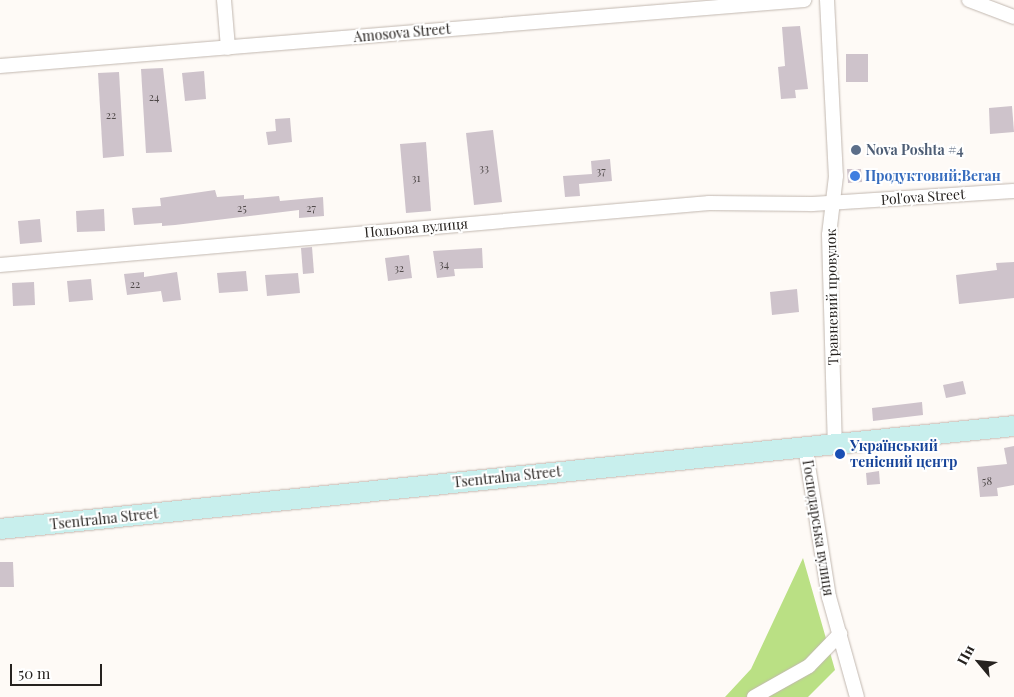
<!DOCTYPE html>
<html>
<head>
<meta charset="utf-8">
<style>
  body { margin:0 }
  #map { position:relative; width:1014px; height:697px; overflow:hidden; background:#fefaf6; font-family:"Playfair Display",serif }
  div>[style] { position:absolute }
  .green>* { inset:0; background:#bae084 }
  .building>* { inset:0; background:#cec3cb }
  .roads { filter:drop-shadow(0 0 1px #c2b8b0) drop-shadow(0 0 1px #c2b8b0) }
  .street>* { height:14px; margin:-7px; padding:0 7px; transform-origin:7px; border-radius:7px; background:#fff }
  .secondary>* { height:20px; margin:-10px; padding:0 10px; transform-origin:10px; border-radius:10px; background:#c8efed }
  .dots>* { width:14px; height:14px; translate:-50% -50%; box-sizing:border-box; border:2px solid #fff; border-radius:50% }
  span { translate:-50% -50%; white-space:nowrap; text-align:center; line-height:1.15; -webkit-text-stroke:4px #fff; paint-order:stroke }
  .number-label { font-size:11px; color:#504a4a }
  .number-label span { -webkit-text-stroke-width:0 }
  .street-label { font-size:14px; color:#26221f }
  .service-label { font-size:14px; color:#4e5e75; font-weight:700 }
  .left { translate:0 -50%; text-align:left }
  .shop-label { font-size:14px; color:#366cbe; font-weight:700 }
  .transit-label { font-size:14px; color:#164399; font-weight:700 }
  .north { position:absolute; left:954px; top:637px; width:50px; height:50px; -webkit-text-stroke:4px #fff; paint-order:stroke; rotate:298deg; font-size:14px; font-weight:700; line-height:20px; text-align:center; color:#26221f }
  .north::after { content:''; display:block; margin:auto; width:18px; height:22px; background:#26221f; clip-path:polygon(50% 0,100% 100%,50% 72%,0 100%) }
  .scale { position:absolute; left:10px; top:664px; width:92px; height:22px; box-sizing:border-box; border:2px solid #26221f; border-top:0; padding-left:6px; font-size:15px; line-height:18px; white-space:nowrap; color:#26221f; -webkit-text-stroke:4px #fff; paint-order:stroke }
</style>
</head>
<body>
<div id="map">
  <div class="green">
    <i style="clip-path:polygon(803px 558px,835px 670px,808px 697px,725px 697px,751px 669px)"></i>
  </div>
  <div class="building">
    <i style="clip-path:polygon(800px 26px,808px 89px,795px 90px,796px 98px,781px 99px,778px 67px,785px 66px,782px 27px)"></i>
    <i style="clip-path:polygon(846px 54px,868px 54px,868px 82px,846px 82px)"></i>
    <i style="clip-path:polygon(163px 68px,172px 152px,146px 153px,141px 69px)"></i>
    <i style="clip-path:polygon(204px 71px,206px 99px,185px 101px,182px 73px)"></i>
    <i style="clip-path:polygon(119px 72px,124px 156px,103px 158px,98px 73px)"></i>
    <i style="clip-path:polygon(1012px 106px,1014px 132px,990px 134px,989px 108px)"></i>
    <i style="clip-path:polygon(290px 118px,292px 142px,268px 145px,266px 132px,276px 131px,275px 119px)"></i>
    <i style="clip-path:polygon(493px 130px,502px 202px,474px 205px,466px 133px)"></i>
    <i style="clip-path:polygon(426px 142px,431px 211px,406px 213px,400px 144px)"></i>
    <i style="clip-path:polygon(610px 159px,612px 181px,579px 184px,580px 196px,565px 197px,563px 176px,592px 174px,591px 161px)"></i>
    <i style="clip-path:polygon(847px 169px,861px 169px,862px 182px,848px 183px)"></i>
    <i style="clip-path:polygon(215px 190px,217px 197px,244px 195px,244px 199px,279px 196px,280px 201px,323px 197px,324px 216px,299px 218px,299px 210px,175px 225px,162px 226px,162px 223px,134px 225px,132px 208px,161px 206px,160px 198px)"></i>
    <i style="clip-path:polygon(104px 209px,105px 231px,77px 232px,76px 211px)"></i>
    <i style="clip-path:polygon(40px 219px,42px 242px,20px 244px,18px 221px)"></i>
    <i style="clip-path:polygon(312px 247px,314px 273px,303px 274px,301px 248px)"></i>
    <i style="clip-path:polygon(482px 248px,483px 268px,454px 269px,455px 276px,437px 278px,433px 251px)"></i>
    <i style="clip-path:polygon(409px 255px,412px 278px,388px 281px,385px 258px)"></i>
    <i style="clip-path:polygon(1014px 262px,1014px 298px,959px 304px,956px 275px,997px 270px,996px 263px)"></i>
    <i style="clip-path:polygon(246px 271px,248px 291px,219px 293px,217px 273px)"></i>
    <i style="clip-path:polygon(144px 272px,144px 277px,177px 272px,181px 300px,163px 302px,161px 291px,127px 295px,124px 274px)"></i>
    <i style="clip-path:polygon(298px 273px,300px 293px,267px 296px,265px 275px)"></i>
    <i style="clip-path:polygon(91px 279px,93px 300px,69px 302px,67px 281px)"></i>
    <i style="clip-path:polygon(34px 282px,35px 305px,13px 306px,12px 283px)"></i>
    <i style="clip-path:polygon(797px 289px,799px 312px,772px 315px,770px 292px)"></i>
    <i style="clip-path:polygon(963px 381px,966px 394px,946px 398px,943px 385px)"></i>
    <i style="clip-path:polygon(922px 402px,923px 415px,873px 421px,872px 408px)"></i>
    <i style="clip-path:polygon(1014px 446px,1014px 485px,997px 488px,998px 496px,980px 497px,977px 467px,1007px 464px,1004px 448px)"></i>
    <i style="clip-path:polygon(879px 471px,880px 484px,867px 485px,866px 473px)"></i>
    <i style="clip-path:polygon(0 562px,13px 562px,14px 587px,0 587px)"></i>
  </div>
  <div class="roads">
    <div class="street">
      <i style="left:224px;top:0;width:48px;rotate:85.2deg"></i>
      <i style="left:827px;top:0;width:176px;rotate:87.1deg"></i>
      <i style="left:836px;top:176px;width:59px;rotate:96.8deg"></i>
      <i style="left:829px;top:235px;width:209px;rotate:88.4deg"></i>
      <i style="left:969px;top:0;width:48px;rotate:20.7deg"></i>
      <i style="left:0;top:66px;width:807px;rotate:-4.69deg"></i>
      <i style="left:0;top:265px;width:712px;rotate:-5deg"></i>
      <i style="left:709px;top:203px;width:103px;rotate:0.6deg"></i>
      <i style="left:812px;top:204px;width:202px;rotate:-3.7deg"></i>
      <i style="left:805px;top:446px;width:153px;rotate:81deg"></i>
      <i style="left:829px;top:597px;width:104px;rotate:74.4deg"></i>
      <i style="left:754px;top:697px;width:63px;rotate:-29.4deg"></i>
      <i style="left:809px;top:666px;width:45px;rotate:-45.9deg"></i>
    </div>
    <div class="secondary">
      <i style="left:0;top:529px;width:1019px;rotate:-5.8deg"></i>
    </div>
  </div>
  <div class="dots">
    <i style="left:856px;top:150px;background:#5c6f8a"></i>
    <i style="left:855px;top:176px;background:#3f7fe0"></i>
    <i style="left:840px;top:454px;background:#1a4fb4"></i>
  </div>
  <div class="number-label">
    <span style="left:154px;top:97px">24</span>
    <span style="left:111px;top:115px">22</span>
    <span style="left:484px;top:168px">33</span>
    <span style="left:601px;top:171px">37</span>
    <span style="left:416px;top:178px">31</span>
    <span style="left:242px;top:208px">25</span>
    <span style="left:311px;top:208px">27</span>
    <span style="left:444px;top:264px">34</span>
    <span style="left:399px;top:268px">32</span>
    <span style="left:135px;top:284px">22</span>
    <span style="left:987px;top:481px">58</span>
  </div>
  <div class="street-label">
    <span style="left:402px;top:33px;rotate:-5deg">Amosova Street</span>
    <span style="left:923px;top:197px;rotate:-4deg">Pol'ova Street</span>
    <span style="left:416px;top:228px;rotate:-5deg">Польова вулиця</span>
    <span style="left:832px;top:297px;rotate:-91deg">Травневий провулок</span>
    <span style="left:507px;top:477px;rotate:-6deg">Tsentralna Street</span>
    <span style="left:104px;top:519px;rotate:-6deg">Tsentralna Street</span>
    <span style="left:818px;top:528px;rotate:81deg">Господарська вулиця</span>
  </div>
  <div class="service-label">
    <span class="left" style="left:866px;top:150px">Nova Poshta #4</span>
  </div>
  <div class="shop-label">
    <span class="left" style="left:865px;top:176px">Продуктовий;Веган</span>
  </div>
  <div class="transit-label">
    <span class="left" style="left:850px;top:454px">Український<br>тенісний центр</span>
  </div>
  <div class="north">Пн</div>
  <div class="scale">50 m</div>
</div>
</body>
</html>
